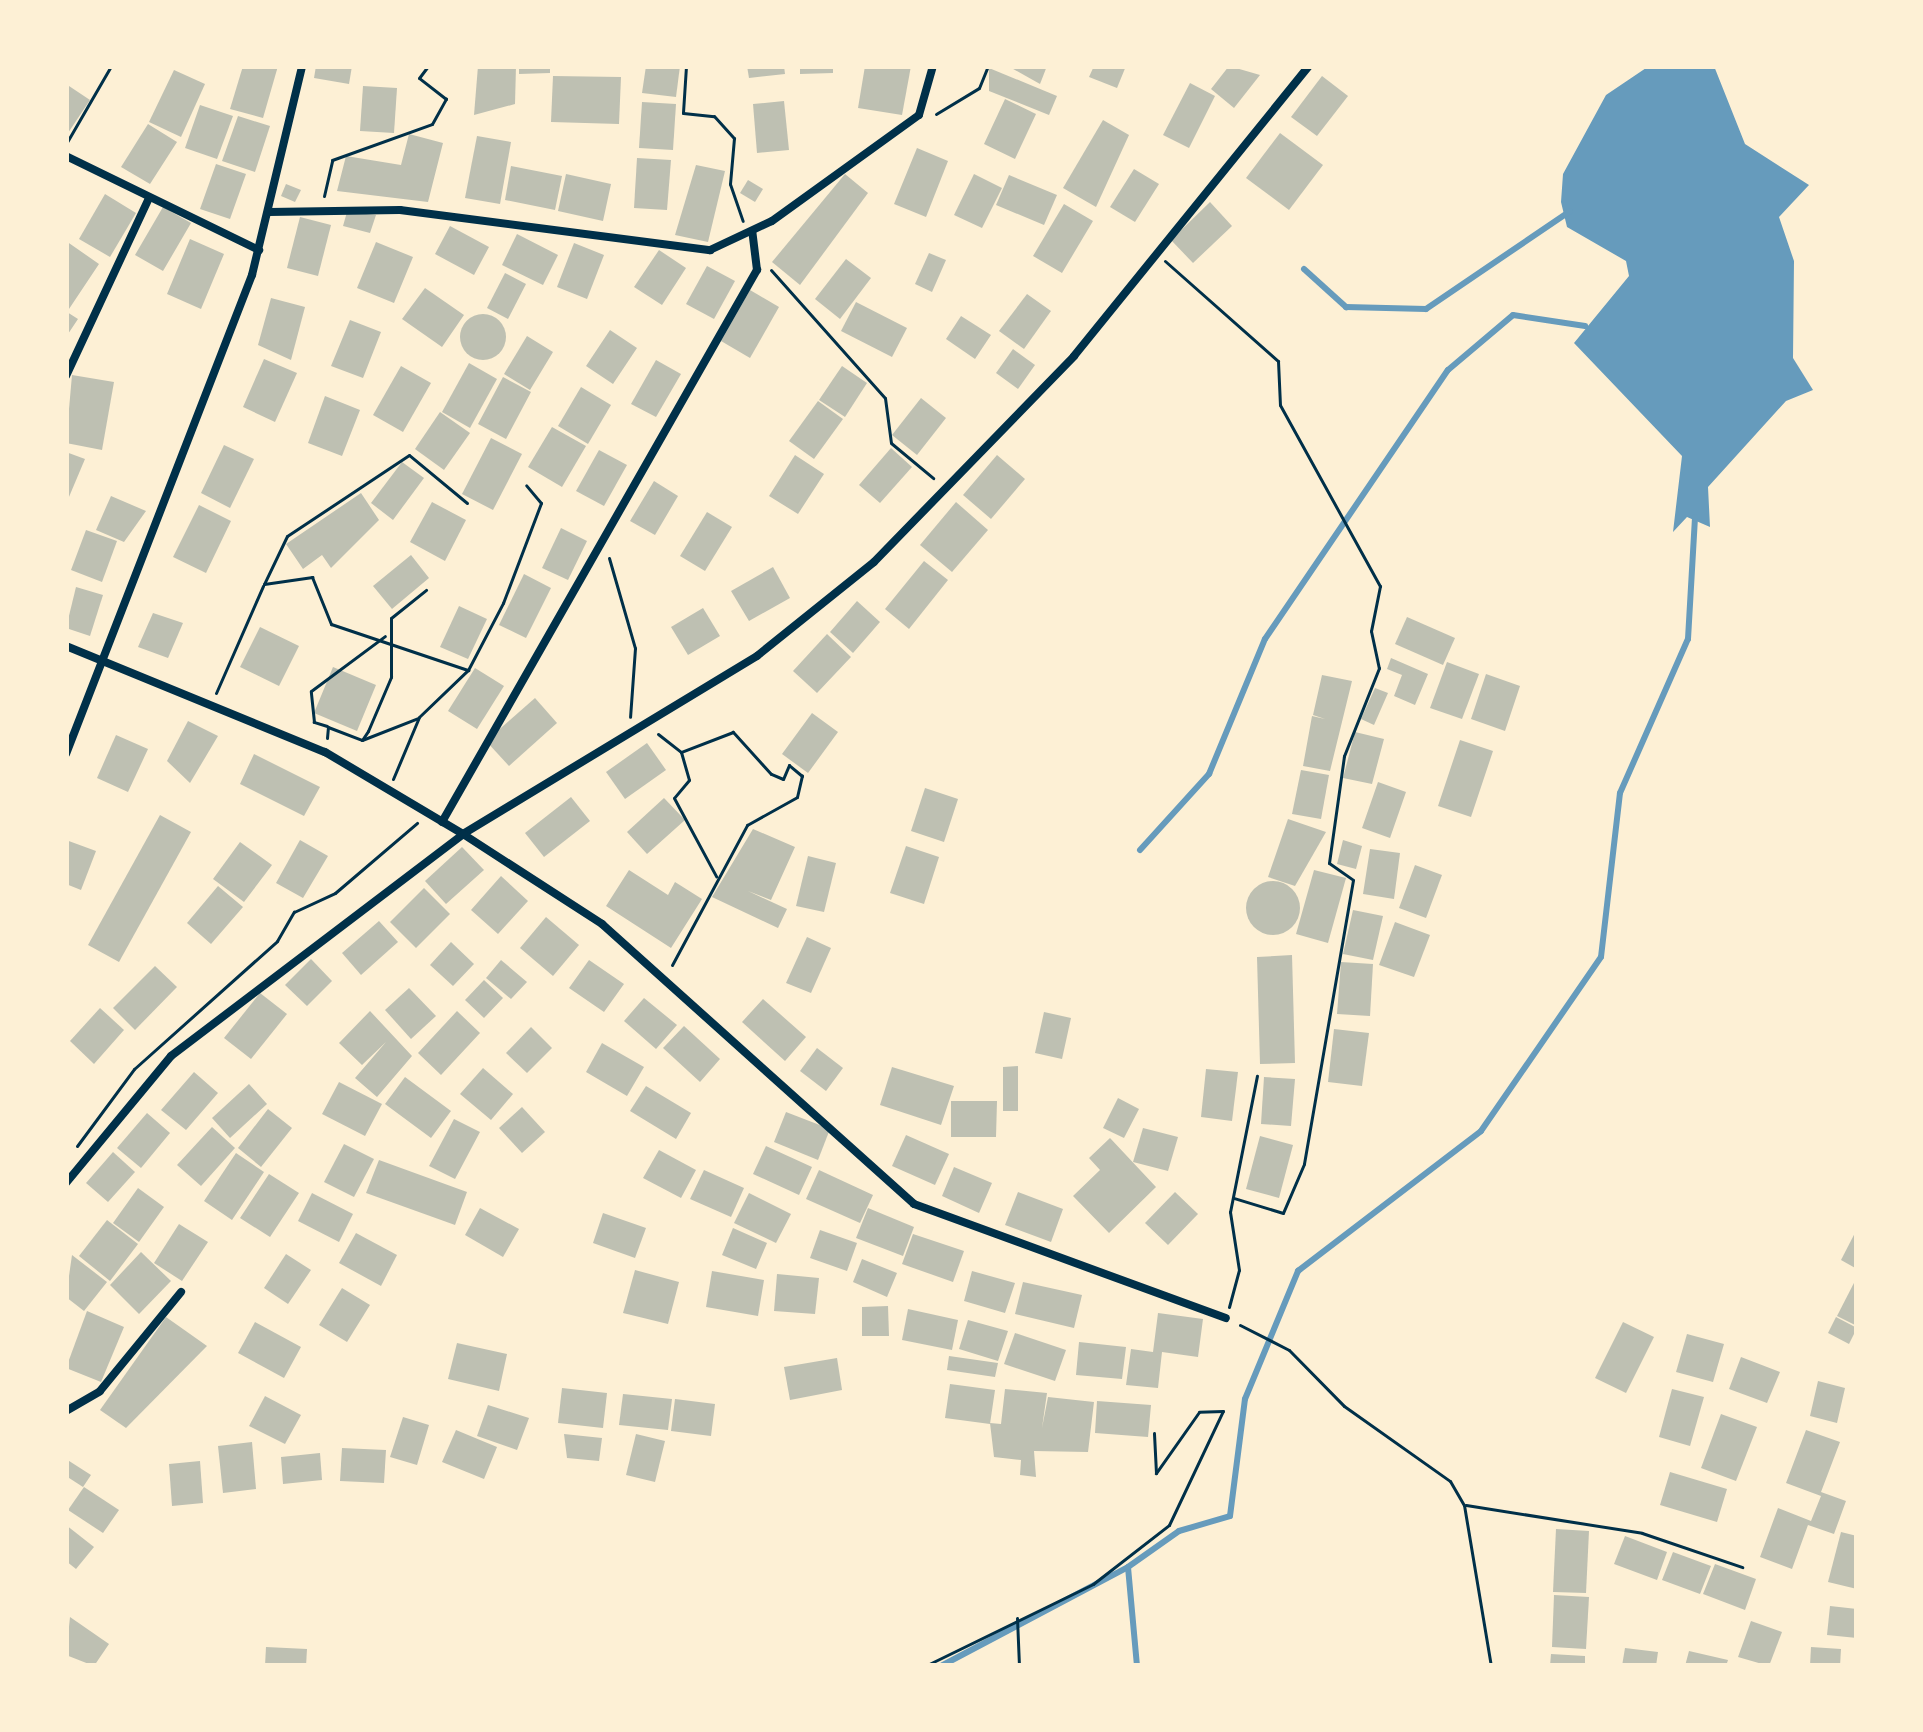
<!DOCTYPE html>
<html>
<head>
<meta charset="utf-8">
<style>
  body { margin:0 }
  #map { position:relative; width:1923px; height:1732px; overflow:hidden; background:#fdf0d5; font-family:Commissioner,sans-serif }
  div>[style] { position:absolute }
  .water>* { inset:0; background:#669bbc }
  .stream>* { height:6px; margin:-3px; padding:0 3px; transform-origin:3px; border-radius:3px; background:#669bbc }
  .building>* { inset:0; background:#bec0b2 }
  .round { border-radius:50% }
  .path>* { height:3px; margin:-1.5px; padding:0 1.5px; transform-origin:1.5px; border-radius:1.5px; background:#003049 }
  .minor>* { height:8px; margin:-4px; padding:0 4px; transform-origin:4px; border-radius:4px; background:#003049 }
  span { translate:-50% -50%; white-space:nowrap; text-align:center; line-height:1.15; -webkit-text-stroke:12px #fdf0d5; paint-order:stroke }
  .frame { position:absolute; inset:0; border:69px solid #fdf0d5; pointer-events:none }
</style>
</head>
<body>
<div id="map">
  <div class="water">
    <i style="clip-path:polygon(1649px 66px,1714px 66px,1745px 144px,1809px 185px,1779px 217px,1794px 261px,1793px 358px,1813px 390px,1786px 401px,1708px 487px,1710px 527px,1687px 517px,1673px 532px,1682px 456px,1574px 343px,1629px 276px,1626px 261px,1567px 227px,1561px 202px,1563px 174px,1606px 95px)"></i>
  </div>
  <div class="stream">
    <i style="left:1304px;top:269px;width:57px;rotate:42.1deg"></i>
    <i style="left:1346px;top:307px;width:80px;rotate:1.4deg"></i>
    <i style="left:1426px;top:309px;width:174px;rotate:-34.2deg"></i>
    <i style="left:1140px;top:850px;width:103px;rotate:-47.8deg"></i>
    <i style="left:1209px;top:774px;width:146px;rotate:-67.5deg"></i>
    <i style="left:1265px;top:639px;width:325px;rotate:-55.8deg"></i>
    <i style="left:1448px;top:370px;width:85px;rotate:-40.2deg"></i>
    <i style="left:1513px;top:315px;width:73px;rotate:8.7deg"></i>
    <i style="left:941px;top:1666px;width:212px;rotate:-27.9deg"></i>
    <i style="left:1137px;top:1666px;width:99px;rotate:-95.2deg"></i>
    <i style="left:1128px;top:1567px;width:62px;rotate:-35.2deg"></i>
    <i style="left:1179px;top:1531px;width:53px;rotate:-16.4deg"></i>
    <i style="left:1230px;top:1516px;width:118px;rotate:-82.7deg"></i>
    <i style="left:1245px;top:1399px;width:139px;rotate:-67.5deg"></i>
    <i style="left:1298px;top:1271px;width:230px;rotate:-37.4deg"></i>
    <i style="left:1481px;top:1131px;width:211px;rotate:-55.4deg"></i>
    <i style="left:1601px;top:957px;width:165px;rotate:-83.4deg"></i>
    <i style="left:1620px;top:793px;width:168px;rotate:-66.2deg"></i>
    <i style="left:1688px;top:639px;width:122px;rotate:-86.7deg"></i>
  </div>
  <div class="building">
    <i style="clip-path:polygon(243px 66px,278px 66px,263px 118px,230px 109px)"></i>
    <i style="clip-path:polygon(316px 66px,352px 66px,349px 84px,314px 78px)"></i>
    <i style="clip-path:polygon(478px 66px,516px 66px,515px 104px,474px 115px)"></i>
    <i style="clip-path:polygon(519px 66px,550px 66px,550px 73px,519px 74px)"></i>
    <i style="clip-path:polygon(646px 66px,680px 66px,676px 97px,642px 93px)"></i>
    <i style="clip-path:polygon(747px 66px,784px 66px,785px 74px,749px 78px)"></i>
    <i style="clip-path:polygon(800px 66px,833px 66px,833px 73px,800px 74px)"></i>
    <i style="clip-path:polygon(865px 66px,911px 66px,902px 115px,858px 108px)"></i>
    <i style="clip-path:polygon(1008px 66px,1047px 66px,1040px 84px)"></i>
    <i style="clip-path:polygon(1094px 66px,1126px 66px,1117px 88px,1089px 77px)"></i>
    <i style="clip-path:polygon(1229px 66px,1260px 75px,1234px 108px,1211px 89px)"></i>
    <i style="clip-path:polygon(989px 68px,1057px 96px,1049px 115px,989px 91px)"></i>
    <i style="clip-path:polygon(174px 70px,205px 84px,181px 137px,149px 122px)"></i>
    <i style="clip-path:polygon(553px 76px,621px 77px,619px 124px,551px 122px)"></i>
    <i style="clip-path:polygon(1322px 76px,1348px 96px,1317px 136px,1291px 117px)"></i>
    <i style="clip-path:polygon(1190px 83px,1215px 96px,1189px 148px,1163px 135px)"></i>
    <i style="clip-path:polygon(66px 84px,90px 100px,66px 136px)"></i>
    <i style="clip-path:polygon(363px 86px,397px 88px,394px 133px,360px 131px)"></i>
    <i style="clip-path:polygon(1005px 99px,1036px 114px,1015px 159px,984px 144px)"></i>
    <i style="clip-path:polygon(784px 101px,789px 150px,757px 153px,753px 104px)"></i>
    <i style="clip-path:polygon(642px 102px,676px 104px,673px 150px,639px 148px)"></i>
    <i style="clip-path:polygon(200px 105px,233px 116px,217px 159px,185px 148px)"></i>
    <i style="clip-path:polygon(238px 116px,270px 126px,255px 172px,222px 161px)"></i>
    <i style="clip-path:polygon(1103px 120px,1129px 135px,1096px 207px,1063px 188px)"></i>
    <i style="clip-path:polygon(148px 124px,177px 142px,150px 184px,121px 167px)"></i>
    <i style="clip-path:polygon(1280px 133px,1323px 165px,1289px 210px,1246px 178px)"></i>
    <i style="clip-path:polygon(409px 134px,443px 143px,428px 202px,337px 191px,346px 156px,401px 165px)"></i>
    <i style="clip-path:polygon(477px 136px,511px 142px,500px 204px,465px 198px)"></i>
    <i style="clip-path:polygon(917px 148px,948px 161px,926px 217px,894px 204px)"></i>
    <i style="clip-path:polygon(637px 158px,671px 160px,667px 210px,634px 208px)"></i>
    <i style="clip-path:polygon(216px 164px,246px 174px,230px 219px,200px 209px)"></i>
    <i style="clip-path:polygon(696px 165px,725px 171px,708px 242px,675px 235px)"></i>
    <i style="clip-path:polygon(511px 166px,562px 176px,555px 210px,505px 200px)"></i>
    <i style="clip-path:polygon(1134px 169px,1159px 184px,1135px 222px,1110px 207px)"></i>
    <i style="clip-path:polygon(566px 174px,611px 184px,603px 221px,558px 211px)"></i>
    <i style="clip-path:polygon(845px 174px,868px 193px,800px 285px,772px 262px)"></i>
    <i style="clip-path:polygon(974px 174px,1002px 188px,982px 228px,954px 215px)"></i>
    <i style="clip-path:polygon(1009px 175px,1057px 195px,1044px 225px,996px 205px)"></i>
    <i style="clip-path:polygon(748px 180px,763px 189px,755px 202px,740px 193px)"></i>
    <i style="clip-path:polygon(286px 184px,301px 190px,295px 202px,281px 196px)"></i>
    <i style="clip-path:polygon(105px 194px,136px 213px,110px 257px,79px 239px)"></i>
    <i style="clip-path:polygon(1210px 202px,1232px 226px,1193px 263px,1171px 240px)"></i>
    <i style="clip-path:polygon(1064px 204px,1093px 221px,1062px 273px,1033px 256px)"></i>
    <i style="clip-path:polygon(163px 207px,191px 223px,163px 271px,135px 255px)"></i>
    <i style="clip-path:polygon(347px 212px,376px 215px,370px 233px,343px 226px)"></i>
    <i style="clip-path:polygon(300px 217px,331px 225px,318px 276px,287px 268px)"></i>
    <i style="clip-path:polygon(450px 226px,489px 247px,474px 275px,435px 254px)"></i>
    <i style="clip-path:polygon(517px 234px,558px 255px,543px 285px,502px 265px)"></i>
    <i style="clip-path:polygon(190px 239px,224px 254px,201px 309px,167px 294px)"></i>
    <i style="clip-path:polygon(66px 241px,99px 264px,67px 312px,78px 319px,66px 337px)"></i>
    <i style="clip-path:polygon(376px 242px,413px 257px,394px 303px,357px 288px)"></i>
    <i style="clip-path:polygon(574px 243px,604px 255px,587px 299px,557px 287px)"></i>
    <i style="clip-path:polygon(659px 250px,686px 268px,662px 305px,634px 287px)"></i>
    <i style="clip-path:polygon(929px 253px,946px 260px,932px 292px,915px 284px)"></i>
    <i style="clip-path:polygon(846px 259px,871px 278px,840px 319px,815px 299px)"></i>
    <i style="clip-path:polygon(707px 266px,735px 281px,714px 319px,686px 304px)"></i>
    <i style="clip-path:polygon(505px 273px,526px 284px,508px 319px,487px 308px)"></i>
    <i style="clip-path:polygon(425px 288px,464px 315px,442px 347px,402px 319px)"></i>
    <i style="clip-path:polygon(750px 290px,779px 307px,750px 358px,721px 341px)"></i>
    <i style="clip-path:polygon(1027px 294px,1051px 311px,1024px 349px,999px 331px)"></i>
    <i style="clip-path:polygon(271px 298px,305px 307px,291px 360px,258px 345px)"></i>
    <i style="clip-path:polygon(856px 302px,907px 328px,892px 357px,841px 331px)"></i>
    <i class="round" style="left:460px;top:314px;width:46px;height:46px"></i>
    <i style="clip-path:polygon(961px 316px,991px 335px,975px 359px,946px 339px)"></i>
    <i style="clip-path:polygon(350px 320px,381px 332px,363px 378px,331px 366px)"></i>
    <i style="clip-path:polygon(610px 330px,637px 348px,613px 384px,586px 366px)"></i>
    <i style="clip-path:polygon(527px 336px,553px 352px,530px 390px,504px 374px)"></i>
    <i style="clip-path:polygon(1013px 349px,1035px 365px,1018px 389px,996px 373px)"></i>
    <i style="clip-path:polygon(264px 359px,297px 373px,275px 422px,243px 407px)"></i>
    <i style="clip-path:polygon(656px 360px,681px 374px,656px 417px,631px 404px)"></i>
    <i style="clip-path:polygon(469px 363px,497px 379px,470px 428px,442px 412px)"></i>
    <i style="clip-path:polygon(401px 366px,431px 383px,403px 432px,373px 415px)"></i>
    <i style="clip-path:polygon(842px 366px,867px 383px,845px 417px,819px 400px)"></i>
    <i style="clip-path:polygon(72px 375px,114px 382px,102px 450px,66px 443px)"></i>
    <i style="clip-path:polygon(503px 377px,531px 392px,506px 439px,478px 424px)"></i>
    <i style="clip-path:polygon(581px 387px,611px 405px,588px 444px,558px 426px)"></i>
    <i style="clip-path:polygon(325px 396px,360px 410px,342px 456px,308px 443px)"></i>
    <i style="clip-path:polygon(921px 398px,946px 418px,917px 455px,892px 435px)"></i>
    <i style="clip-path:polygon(818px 401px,843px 419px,814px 459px,789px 441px)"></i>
    <i style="clip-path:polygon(440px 412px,470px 433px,444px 470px,415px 449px)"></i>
    <i style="clip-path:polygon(552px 427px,586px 446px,562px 487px,528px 467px)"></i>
    <i style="clip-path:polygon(491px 438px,522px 454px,493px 510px,462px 494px)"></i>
    <i style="clip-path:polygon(224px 445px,254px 459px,230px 508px,201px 493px)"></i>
    <i style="clip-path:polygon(891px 448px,912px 467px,880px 503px,859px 485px)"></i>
    <i style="clip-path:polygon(599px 450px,627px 465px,604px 506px,576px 491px)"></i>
    <i style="clip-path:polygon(66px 452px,85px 459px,66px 504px)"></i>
    <i style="clip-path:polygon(795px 455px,824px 474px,798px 514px,769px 496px)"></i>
    <i style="clip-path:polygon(997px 455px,1025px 479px,991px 519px,963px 495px)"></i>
    <i style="clip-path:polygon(402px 462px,424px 478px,393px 520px,371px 503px)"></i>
    <i style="clip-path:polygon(654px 481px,678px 496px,655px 535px,630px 521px)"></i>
    <i style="clip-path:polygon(361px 493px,379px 520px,331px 568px,322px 555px,303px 569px,286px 544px)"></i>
    <i style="clip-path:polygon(111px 496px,146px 511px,124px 542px,96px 530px)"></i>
    <i style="clip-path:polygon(432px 502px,466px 520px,445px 561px,410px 542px)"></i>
    <i style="clip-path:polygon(956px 502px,988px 530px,952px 572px,920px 545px)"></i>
    <i style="clip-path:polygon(199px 505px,231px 521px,206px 573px,173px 557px)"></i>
    <i style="clip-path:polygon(707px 512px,732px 527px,705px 571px,680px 556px)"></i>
    <i style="clip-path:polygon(561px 528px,587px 541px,568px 580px,542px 568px)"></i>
    <i style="clip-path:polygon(86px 530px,117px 541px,102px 582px,71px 570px)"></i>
    <i style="clip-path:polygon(411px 555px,429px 578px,392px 609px,373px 586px)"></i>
    <i style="clip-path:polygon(924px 561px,948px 580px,909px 629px,885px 609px)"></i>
    <i style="clip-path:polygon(773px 567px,790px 598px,749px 621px,731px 591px)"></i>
    <i style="clip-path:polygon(524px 574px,551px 588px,526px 638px,499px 625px)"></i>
    <i style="clip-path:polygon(76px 587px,103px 595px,90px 636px,66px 628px)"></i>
    <i style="clip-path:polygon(857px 601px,880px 622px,853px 653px,830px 632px)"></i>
    <i style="clip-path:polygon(459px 606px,487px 619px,468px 659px,440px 647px)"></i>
    <i style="clip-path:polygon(703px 608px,720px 636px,688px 655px,671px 627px)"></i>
    <i style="clip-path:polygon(153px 613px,183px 623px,168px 658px,138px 647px)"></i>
    <i style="clip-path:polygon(1407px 617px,1455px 638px,1443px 665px,1395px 644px)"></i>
    <i style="clip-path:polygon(260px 627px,299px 646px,279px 686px,240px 667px)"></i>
    <i style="clip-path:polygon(827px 634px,851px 657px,817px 693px,793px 671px)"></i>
    <i style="clip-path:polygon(1391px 658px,1428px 674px,1415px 705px,1394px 696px,1402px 675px,1387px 669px)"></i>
    <i style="clip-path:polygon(1447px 662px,1479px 674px,1462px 719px,1430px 708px)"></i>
    <i style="clip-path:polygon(333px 667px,376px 685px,357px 731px,314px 713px)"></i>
    <i style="clip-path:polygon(475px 668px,504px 686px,477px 729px,448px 711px)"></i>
    <i style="clip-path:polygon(1486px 674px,1520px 686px,1505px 731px,1471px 719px)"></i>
    <i style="clip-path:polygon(1322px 675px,1352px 681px,1330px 771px,1303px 766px,1312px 716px,1325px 719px,1313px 715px)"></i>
    <i style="clip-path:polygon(1375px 688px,1388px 693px,1374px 725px,1361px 719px)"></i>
    <i style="clip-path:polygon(535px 698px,557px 723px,509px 766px,486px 741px)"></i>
    <i style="clip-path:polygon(812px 713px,838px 732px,808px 773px,782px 754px)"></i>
    <i style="clip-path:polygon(188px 721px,218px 736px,190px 783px,167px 761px)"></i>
    <i style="clip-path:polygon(1355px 732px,1384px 739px,1372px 784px,1343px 778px)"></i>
    <i style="clip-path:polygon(116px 735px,148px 749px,128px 792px,97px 778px)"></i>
    <i style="clip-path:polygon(1460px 740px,1493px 751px,1471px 817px,1438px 806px)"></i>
    <i style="clip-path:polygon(647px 743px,666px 770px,625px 799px,606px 772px)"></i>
    <i style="clip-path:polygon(254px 754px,320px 787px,304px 816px,240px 784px)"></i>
    <i style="clip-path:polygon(1301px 770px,1329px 775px,1321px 819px,1292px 814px)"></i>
    <i style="clip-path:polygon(1378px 782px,1406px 792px,1390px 838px,1362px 828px)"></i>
    <i style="clip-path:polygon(925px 788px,958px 799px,944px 842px,911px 831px)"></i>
    <i style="clip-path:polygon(571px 797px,590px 821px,544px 857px,525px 833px)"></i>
    <i style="clip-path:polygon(664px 798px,685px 820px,647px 854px,627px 832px)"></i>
    <i style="clip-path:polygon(160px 815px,191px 832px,119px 962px,88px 945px)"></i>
    <i style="clip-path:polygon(1288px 819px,1326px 832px,1295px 886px,1268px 877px)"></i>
    <i style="clip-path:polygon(753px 829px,795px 847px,771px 900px,748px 891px,787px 909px,778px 928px,712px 897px)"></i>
    <i style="clip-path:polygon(66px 840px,96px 851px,81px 890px,66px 884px)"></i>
    <i style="clip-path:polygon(300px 840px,328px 856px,303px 898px,276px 883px)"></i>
    <i style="clip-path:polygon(1343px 840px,1362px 846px,1356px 869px,1337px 864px)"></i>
    <i style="clip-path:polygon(240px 842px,272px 865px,244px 902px,213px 879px)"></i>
    <i style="clip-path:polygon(906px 846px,939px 857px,924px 904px,890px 893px)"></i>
    <i style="clip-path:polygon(462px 847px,484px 870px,446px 904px,425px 881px)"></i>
    <i style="clip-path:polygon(1370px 849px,1400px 853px,1394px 899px,1363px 894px)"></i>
    <i style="clip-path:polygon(808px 856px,836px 863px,824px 912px,796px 906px)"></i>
    <i style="clip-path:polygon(1415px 865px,1442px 875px,1426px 918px,1399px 908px)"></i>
    <i style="clip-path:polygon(629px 870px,668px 895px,675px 882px,702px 899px,671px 948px,606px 906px)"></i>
    <i style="clip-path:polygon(1314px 870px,1346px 878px,1328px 943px,1296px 934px)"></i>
    <i style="clip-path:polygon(501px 876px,528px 901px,498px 934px,471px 910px)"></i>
    <i class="round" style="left:1246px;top:881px;width:54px;height:54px"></i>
    <i style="clip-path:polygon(218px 886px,243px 907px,211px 944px,187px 923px)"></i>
    <i style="clip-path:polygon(424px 888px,450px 914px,416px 948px,390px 922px)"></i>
    <i style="clip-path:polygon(1353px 910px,1383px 916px,1373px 960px,1343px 954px)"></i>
    <i style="clip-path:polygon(546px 917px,579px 945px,553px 976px,520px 948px)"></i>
    <i style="clip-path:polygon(379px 921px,398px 942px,361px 975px,342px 953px)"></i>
    <i style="clip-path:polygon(1395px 922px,1430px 935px,1414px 977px,1379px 965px)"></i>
    <i style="clip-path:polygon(807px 937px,831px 948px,811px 993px,786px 983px)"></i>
    <i style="clip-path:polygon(451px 942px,474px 964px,453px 986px,430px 965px)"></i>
    <i style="clip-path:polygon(1292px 955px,1295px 1063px,1260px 1064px,1257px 957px)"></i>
    <i style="clip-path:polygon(311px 959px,332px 981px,307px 1006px,285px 985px)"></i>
    <i style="clip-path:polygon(501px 960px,527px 982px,511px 999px,486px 978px)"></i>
    <i style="clip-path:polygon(589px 960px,624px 984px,604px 1012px,569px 988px)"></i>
    <i style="clip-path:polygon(1341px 962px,1373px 964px,1370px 1016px,1337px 1014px)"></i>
    <i style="clip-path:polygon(155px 966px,177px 987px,135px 1030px,113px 1008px)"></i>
    <i style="clip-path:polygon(484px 980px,503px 998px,484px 1018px,465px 1000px)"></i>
    <i style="clip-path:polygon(409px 988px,436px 1016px,411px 1039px,385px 1010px)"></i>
    <i style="clip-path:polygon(260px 993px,287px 1014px,251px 1059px,224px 1038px)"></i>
    <i style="clip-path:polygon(644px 998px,677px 1025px,656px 1049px,624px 1021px)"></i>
    <i style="clip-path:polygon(763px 999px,806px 1037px,785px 1061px,742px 1022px)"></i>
    <i style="clip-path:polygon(100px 1008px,124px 1030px,94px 1064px,70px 1041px)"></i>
    <i style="clip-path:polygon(370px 1011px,412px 1056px,377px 1097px,355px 1078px,386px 1042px,362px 1065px,339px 1043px)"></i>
    <i style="clip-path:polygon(457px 1011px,480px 1033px,441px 1075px,418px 1053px)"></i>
    <i style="clip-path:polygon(1044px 1012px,1071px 1018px,1062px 1059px,1035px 1053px)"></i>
    <i style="clip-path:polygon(684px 1026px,720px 1059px,700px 1082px,663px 1048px)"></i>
    <i style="clip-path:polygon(531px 1027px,552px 1048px,527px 1073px,506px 1053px)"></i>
    <i style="clip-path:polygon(1334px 1029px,1369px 1033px,1362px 1086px,1328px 1082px)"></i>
    <i style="clip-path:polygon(602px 1043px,644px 1067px,627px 1096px,586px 1072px)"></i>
    <i style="clip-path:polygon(817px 1048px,843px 1068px,826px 1091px,800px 1071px)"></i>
    <i style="clip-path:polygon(1018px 1066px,1018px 1111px,1003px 1111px,1003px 1067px)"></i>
    <i style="clip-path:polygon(892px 1067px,954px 1086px,941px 1125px,880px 1105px)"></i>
    <i style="clip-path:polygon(483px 1068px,513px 1094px,491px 1120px,460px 1094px)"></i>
    <i style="clip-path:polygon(1206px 1069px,1238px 1072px,1232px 1121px,1201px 1117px)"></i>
    <i style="clip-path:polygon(194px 1072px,218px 1093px,186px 1130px,161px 1110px)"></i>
    <i style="clip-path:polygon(405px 1077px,451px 1111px,431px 1138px,385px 1104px)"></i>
    <i style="clip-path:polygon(1264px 1077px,1295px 1079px,1291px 1126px,1261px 1124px)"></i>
    <i style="clip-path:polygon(339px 1082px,382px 1104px,365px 1136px,322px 1114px)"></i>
    <i style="clip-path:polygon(249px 1084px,267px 1104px,230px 1138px,212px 1118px)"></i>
    <i style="clip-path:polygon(646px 1086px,691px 1113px,676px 1139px,630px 1111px)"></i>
    <i style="clip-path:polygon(1118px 1098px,1139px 1109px,1124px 1138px,1103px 1128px)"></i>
    <i style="clip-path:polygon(951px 1101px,997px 1101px,996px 1137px,951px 1137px)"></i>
    <i style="clip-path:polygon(522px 1107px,545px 1132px,522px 1153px,499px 1128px)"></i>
    <i style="clip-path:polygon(268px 1109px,292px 1128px,261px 1167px,238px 1148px)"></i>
    <i style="clip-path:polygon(786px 1112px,830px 1129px,818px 1160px,774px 1142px)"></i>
    <i style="clip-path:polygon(147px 1113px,170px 1133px,141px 1168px,117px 1148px)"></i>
    <i style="clip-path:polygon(454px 1119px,480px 1132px,455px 1179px,429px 1166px)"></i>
    <i style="clip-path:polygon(212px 1127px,235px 1148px,201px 1186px,177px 1165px)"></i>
    <i style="clip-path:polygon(1143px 1128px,1178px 1137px,1168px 1171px,1133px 1162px)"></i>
    <i style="clip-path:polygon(906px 1135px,949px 1154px,935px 1185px,892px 1166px)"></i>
    <i style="clip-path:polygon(1260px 1136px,1293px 1145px,1279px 1198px,1246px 1189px)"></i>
    <i style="clip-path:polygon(1110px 1138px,1156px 1187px,1109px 1233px,1073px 1196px,1100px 1170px,1089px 1158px)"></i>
    <i style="clip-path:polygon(344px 1144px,374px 1159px,354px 1197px,324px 1182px)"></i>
    <i style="clip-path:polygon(766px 1146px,812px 1167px,799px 1195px,753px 1174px)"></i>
    <i style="clip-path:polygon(659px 1150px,696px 1170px,681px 1198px,643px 1178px)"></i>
    <i style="clip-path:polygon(113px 1152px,135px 1172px,108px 1202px,86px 1183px)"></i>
    <i style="clip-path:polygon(236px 1153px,264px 1172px,232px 1220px,204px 1201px)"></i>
    <i style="clip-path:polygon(379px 1160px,467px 1192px,455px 1225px,366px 1193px)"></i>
    <i style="clip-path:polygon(954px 1167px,992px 1183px,979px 1213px,942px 1196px)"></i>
    <i style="clip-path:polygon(704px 1170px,744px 1188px,731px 1217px,690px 1199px)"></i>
    <i style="clip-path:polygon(819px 1170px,873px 1195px,860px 1223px,806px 1199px)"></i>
    <i style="clip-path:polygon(269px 1174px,299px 1193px,270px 1237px,240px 1218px)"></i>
    <i style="clip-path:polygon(138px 1188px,164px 1207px,139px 1242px,113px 1223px)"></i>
    <i style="clip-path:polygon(1018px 1192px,1063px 1209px,1051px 1242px,1005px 1225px)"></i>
    <i style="clip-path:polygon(1175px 1192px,1198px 1214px,1168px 1245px,1145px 1223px)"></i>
    <i style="clip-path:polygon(312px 1193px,353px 1214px,339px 1242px,298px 1221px)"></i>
    <i style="clip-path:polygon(749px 1193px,791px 1214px,776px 1243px,734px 1223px)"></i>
    <i style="clip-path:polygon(480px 1208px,519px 1229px,503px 1257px,465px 1235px)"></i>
    <i style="clip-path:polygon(868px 1208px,914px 1227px,903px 1256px,856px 1238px)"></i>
    <i style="clip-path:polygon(603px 1213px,646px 1228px,635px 1258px,593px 1243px)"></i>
    <i style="clip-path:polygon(107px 1220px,138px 1244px,110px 1281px,79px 1256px)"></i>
    <i style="clip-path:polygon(179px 1224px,208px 1242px,182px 1281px,154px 1263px)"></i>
    <i style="clip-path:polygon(733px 1228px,767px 1243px,756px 1269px,722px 1255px)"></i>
    <i style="clip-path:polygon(1857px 1229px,1857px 1269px,1841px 1260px)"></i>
    <i style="clip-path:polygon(820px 1230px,857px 1243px,847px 1271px,810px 1258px)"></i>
    <i style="clip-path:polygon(356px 1233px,397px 1255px,381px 1286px,339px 1263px)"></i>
    <i style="clip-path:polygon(913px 1234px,964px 1251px,953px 1282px,902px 1264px)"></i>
    <i style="clip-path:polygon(141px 1252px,171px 1281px,139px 1314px,110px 1285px)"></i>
    <i style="clip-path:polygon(286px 1254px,311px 1270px,288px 1304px,264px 1288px)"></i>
    <i style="clip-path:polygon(72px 1255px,107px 1282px,84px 1311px,66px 1297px)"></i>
    <i style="clip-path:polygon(862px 1259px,897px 1273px,887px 1297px,853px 1282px)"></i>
    <i style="clip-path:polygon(635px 1270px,679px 1282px,668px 1324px,623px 1313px)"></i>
    <i style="clip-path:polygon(712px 1271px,764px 1280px,758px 1316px,706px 1307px)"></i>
    <i style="clip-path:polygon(972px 1271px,1015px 1283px,1005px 1313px,964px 1301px)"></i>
    <i style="clip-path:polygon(777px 1274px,819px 1278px,815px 1314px,774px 1311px)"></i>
    <i style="clip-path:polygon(1857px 1277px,1857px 1326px,1837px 1316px)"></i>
    <i style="clip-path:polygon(1023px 1282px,1082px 1295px,1074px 1328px,1015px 1314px)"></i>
    <i style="clip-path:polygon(342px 1288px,370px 1305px,347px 1342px,319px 1325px)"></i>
    <i style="clip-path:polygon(888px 1306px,889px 1336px,862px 1336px,862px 1307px)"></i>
    <i style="clip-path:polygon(908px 1309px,958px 1320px,952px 1350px,902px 1340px)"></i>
    <i style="clip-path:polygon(87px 1311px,124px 1327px,101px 1382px,66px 1368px)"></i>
    <i style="clip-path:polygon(1158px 1313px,1203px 1319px,1198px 1357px,1162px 1352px,1158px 1388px,1126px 1385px,1131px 1349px,1153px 1352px)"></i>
    <i style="clip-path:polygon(166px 1317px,207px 1346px,126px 1428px,100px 1410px)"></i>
    <i style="clip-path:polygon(1836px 1317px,1857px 1328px,1849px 1344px,1828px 1333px)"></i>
    <i style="clip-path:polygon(968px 1320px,1008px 1331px,998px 1361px,959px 1349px)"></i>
    <i style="clip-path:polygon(255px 1322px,301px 1347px,284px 1378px,238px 1353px)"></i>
    <i style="clip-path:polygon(1623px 1322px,1654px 1337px,1626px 1393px,1595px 1378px)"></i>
    <i style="clip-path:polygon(1015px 1333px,1066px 1350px,1055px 1381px,1004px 1364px)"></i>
    <i style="clip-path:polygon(1687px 1334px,1724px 1344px,1713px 1382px,1676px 1372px)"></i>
    <i style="clip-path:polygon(1079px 1342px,1126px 1347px,1122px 1379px,1076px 1375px)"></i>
    <i style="clip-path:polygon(457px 1343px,507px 1354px,499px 1391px,448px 1379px)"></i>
    <i style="clip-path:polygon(949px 1356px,998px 1363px,995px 1377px,947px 1370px)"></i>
    <i style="clip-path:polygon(1741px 1357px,1780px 1372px,1767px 1403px,1729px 1389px)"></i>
    <i style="clip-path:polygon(837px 1358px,842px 1390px,790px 1400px,784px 1367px)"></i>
    <i style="clip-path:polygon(1818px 1381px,1845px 1388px,1837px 1423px,1810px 1416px)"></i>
    <i style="clip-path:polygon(950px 1384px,995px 1390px,990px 1424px,945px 1418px)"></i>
    <i style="clip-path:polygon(562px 1388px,607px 1393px,603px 1428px,558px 1423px)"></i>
    <i style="clip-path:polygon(1005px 1389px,1047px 1393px,1042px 1428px,1048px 1397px,1094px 1402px,1088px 1452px,1034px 1451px,1036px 1477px,1020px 1475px,1021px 1460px,994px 1457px,990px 1423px,1001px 1424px)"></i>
    <i style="clip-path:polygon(1672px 1389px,1704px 1397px,1690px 1446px,1659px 1437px)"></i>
    <i style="clip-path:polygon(623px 1394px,672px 1399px,668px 1430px,619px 1425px)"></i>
    <i style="clip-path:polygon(265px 1396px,301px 1415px,285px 1444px,249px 1426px)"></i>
    <i style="clip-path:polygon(675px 1399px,715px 1404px,711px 1436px,671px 1431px)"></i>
    <i style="clip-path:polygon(1097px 1401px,1151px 1405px,1148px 1437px,1095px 1433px)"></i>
    <i style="clip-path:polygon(488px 1405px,529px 1418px,517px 1450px,477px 1436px)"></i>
    <i style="clip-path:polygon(1721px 1414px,1757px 1427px,1736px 1481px,1701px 1468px)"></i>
    <i style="clip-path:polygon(403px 1417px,429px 1425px,417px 1465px,390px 1457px)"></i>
    <i style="clip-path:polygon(456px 1430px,497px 1447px,484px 1479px,442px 1462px)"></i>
    <i style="clip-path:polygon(1806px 1430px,1840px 1442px,1821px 1492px,1846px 1501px,1834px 1534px,1808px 1525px,1792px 1569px,1760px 1557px,1778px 1508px,1811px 1521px,1821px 1496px,1786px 1483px)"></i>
    <i style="clip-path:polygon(564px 1434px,602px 1438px,599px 1461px,567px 1458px)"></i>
    <i style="clip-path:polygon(636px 1434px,665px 1441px,655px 1482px,626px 1475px)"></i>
    <i style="clip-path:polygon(252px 1442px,256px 1489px,223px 1493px,218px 1446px)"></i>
    <i style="clip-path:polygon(342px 1448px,386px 1450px,384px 1483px,340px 1481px)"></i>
    <i style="clip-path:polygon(320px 1453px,322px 1480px,283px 1484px,281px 1457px)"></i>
    <i style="clip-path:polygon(66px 1459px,91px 1475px,83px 1487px,66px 1476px)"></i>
    <i style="clip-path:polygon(200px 1461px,203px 1503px,172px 1506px,169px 1464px)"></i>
    <i style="clip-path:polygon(1670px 1472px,1727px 1489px,1717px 1522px,1660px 1505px)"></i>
    <i style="clip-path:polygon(84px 1487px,119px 1510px,103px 1533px,68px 1510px)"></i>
    <i style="clip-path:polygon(66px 1525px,94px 1547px,76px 1569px,66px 1561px)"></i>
    <i style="clip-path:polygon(1556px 1529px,1589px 1531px,1586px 1593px,1553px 1592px)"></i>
    <i style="clip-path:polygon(1841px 1532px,1857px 1536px,1857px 1589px,1828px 1582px)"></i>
    <i style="clip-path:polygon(1625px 1536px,1667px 1552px,1657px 1580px,1614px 1564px)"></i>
    <i style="clip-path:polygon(1673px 1552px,1711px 1566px,1700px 1594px,1662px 1580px)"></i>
    <i style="clip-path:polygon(1715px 1564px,1756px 1579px,1745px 1610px,1703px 1594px)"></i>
    <i style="clip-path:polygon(1554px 1595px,1589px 1597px,1586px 1649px,1552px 1647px)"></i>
    <i style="clip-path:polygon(1830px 1606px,1857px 1609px,1857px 1638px,1827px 1635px)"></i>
    <i style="clip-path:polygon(70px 1617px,109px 1644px,94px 1666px,66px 1655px)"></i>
    <i style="clip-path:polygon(1751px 1621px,1782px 1632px,1769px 1666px,1738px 1657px)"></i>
    <i style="clip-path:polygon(266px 1647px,307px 1649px,306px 1666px,265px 1666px)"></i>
    <i style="clip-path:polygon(1811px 1647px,1841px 1649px,1840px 1666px,1810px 1666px)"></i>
    <i style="clip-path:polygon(1625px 1648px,1658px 1652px,1656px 1666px,1622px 1666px)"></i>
    <i style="clip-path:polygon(1689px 1651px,1728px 1660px,1726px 1666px,1685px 1666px)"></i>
    <i style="clip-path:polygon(1551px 1654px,1585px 1656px,1585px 1666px,1550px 1666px)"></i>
  </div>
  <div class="path">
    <i style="left:686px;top:66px;width:47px;rotate:93.7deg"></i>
    <i style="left:683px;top:113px;width:31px;rotate:6deg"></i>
    <i style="left:714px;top:116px;width:30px;rotate:48deg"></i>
    <i style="left:734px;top:138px;width:46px;rotate:95deg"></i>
    <i style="left:730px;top:184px;width:39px;rotate:71deg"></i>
    <i style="left:995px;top:66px;width:7px"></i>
    <i style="left:936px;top:114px;width:50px;rotate:-31.2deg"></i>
    <i style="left:979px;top:88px;width:24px;rotate:-68deg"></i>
    <i style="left:67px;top:142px;width:88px;rotate:-59.9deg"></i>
    <i style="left:324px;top:196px;width:37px;rotate:-77deg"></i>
    <i style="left:332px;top:160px;width:106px;rotate:-19.8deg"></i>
    <i style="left:432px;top:124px;width:29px;rotate:-61deg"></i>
    <i style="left:446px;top:99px;width:34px;rotate:-142deg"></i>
    <i style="left:419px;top:78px;width:15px;rotate:-53deg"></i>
    <i style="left:1165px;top:261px;width:151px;rotate:41.5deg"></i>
    <i style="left:1278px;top:361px;width:44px;rotate:87.4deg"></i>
    <i style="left:1280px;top:405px;width:207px;rotate:61.1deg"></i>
    <i style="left:1380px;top:586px;width:46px;rotate:101.3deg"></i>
    <i style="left:1371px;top:631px;width:38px;rotate:78deg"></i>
    <i style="left:1379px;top:668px;width:95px;rotate:111.7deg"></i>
    <i style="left:1344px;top:756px;width:108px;rotate:98deg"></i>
    <i style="left:1329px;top:863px;width:29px;rotate:35deg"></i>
    <i style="left:1353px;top:880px;width:288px;rotate:99.8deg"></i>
    <i style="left:1304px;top:1164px;width:53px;rotate:113.2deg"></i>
    <i style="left:1283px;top:1213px;width:51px;rotate:-163deg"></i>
    <i style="left:771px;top:270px;width:171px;rotate:48.3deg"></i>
    <i style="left:885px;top:398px;width:45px;rotate:82.4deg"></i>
    <i style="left:891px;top:443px;width:55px;rotate:39.8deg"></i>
    <i style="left:467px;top:503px;width:75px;rotate:-140.4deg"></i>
    <i style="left:409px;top:455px;width:146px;rotate:146.4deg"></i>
    <i style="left:287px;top:536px;width:53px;rotate:115.6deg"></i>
    <i style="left:264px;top:584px;width:49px;rotate:-8.3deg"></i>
    <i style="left:312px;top:577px;width:51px;rotate:68deg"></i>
    <i style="left:331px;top:624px;width:145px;rotate:18.6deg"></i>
    <i style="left:609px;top:558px;width:94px;rotate:73.9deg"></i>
    <i style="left:635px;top:648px;width:69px;rotate:94.1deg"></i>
    <i style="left:216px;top:693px;width:117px;rotate:-66.3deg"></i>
    <i style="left:327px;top:726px;width:14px;rotate:-163deg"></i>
    <i style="left:314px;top:722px;width:31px;rotate:-96deg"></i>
    <i style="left:311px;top:691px;width:92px;rotate:-36.6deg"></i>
    <i style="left:658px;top:734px;width:29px;rotate:38deg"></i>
    <i style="left:681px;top:752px;width:29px;rotate:74deg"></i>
    <i style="left:689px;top:780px;width:23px;rotate:130deg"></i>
    <i style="left:674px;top:798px;width:89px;rotate:61.7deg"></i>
    <i style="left:327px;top:738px;width:11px;rotate:-85deg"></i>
    <i style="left:328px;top:727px;width:36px;rotate:21deg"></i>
    <i style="left:362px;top:740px;width:11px;rotate:-56deg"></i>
    <i style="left:368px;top:731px;width:59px;rotate:-66.9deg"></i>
    <i style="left:391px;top:677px;width:59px;rotate:-90deg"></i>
    <i style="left:391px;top:618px;width:45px;rotate:-38.7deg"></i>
    <i style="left:362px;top:740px;width:60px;rotate:-21.4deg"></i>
    <i style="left:393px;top:779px;width:67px;rotate:-67.2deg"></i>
    <i style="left:419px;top:717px;width:68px;rotate:-43.8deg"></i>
    <i style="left:468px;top:670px;width:76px;rotate:-62.4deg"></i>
    <i style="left:503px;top:603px;width:107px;rotate:-69.2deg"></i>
    <i style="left:541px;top:503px;width:23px;rotate:-130deg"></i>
    <i style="left:672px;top:965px;width:159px;rotate:-61.8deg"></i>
    <i style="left:747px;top:825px;width:57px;rotate:-29.2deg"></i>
    <i style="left:797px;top:797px;width:22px;rotate:-77deg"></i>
    <i style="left:802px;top:776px;width:17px;rotate:-140deg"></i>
    <i style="left:789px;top:765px;width:15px;rotate:113deg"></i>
    <i style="left:783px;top:779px;width:13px;rotate:-157deg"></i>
    <i style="left:771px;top:774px;width:57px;rotate:-132.1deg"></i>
    <i style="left:733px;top:732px;width:56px;rotate:159deg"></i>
    <i style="left:77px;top:1146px;width:96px;rotate:-53.5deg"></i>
    <i style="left:134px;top:1069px;width:192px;rotate:-41.8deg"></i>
    <i style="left:277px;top:941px;width:34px;rotate:-60deg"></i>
    <i style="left:294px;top:912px;width:45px;rotate:-24.9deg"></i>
    <i style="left:335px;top:893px;width:108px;rotate:-40.5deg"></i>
    <i style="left:1229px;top:1307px;width:38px;rotate:-75deg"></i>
    <i style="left:1239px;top:1270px;width:59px;rotate:-98.8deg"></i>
    <i style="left:1230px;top:1212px;width:139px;rotate:-78.8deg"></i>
    <i style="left:1240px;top:1325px;width:55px;rotate:27deg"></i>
    <i style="left:1289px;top:1350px;width:78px;rotate:45.5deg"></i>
    <i style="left:1344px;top:1406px;width:130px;rotate:35.3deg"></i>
    <i style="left:1450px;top:1481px;width:28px;rotate:60deg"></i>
    <i style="left:1464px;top:1505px;width:163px;rotate:80.5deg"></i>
    <i style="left:1466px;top:1505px;width:178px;rotate:9deg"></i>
    <i style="left:1642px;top:1533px;width:106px;rotate:18.8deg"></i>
    <i style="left:1017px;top:1618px;width:48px;rotate:87.6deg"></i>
    <i style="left:925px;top:1666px;width:187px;rotate:-26deg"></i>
    <i style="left:1093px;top:1584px;width:96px;rotate:-37.8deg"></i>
    <i style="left:1169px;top:1525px;width:126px;rotate:-64.7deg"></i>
    <i style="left:1223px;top:1411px;width:24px;rotate:178deg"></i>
    <i style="left:1199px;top:1412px;width:75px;rotate:125.2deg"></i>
    <i style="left:1156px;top:1473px;width:40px;rotate:-92.9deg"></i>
  </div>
  <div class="minor">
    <i style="left:66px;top:156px;width:215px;rotate:26deg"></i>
    <i style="left:269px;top:212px;width:131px;rotate:-0.9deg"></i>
    <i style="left:400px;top:210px;width:313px;rotate:7.4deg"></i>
    <i style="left:710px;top:250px;width:68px;rotate:-25.1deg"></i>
    <i style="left:772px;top:221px;width:181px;rotate:-35.8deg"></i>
    <i style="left:919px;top:115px;width:51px;rotate:-74.1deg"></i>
    <i style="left:66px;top:376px;width:196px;rotate:-65deg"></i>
    <i style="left:66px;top:646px;width:280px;rotate:22.3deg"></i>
    <i style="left:325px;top:752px;width:161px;rotate:30.7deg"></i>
    <i style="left:463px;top:834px;width:344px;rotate:-31.2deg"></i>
    <i style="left:757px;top:656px;width:150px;rotate:-38.8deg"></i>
    <i style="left:874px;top:562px;width:287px;rotate:-45.8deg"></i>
    <i style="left:1074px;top:356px;width:373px;rotate:-51deg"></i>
    <i style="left:66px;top:754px;width:514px;rotate:-68.78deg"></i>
    <i style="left:252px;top:275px;width:215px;rotate:-76.5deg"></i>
    <i style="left:442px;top:822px;width:636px;rotate:-60.29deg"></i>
    <i style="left:757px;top:270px;width:39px;rotate:-97deg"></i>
    <i style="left:66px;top:1183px;width:165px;rotate:-50.4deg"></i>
    <i style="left:171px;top:1056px;width:367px;rotate:-37.2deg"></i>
    <i style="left:463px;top:834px;width:166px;rotate:32.9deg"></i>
    <i style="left:602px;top:924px;width:419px;rotate:41.9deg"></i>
    <i style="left:914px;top:1204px;width:332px;rotate:20.1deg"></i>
    <i style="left:66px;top:1411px;width:39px;rotate:-30deg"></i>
    <i style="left:100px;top:1391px;width:128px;rotate:-50.7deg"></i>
  </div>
  <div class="frame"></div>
</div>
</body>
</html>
